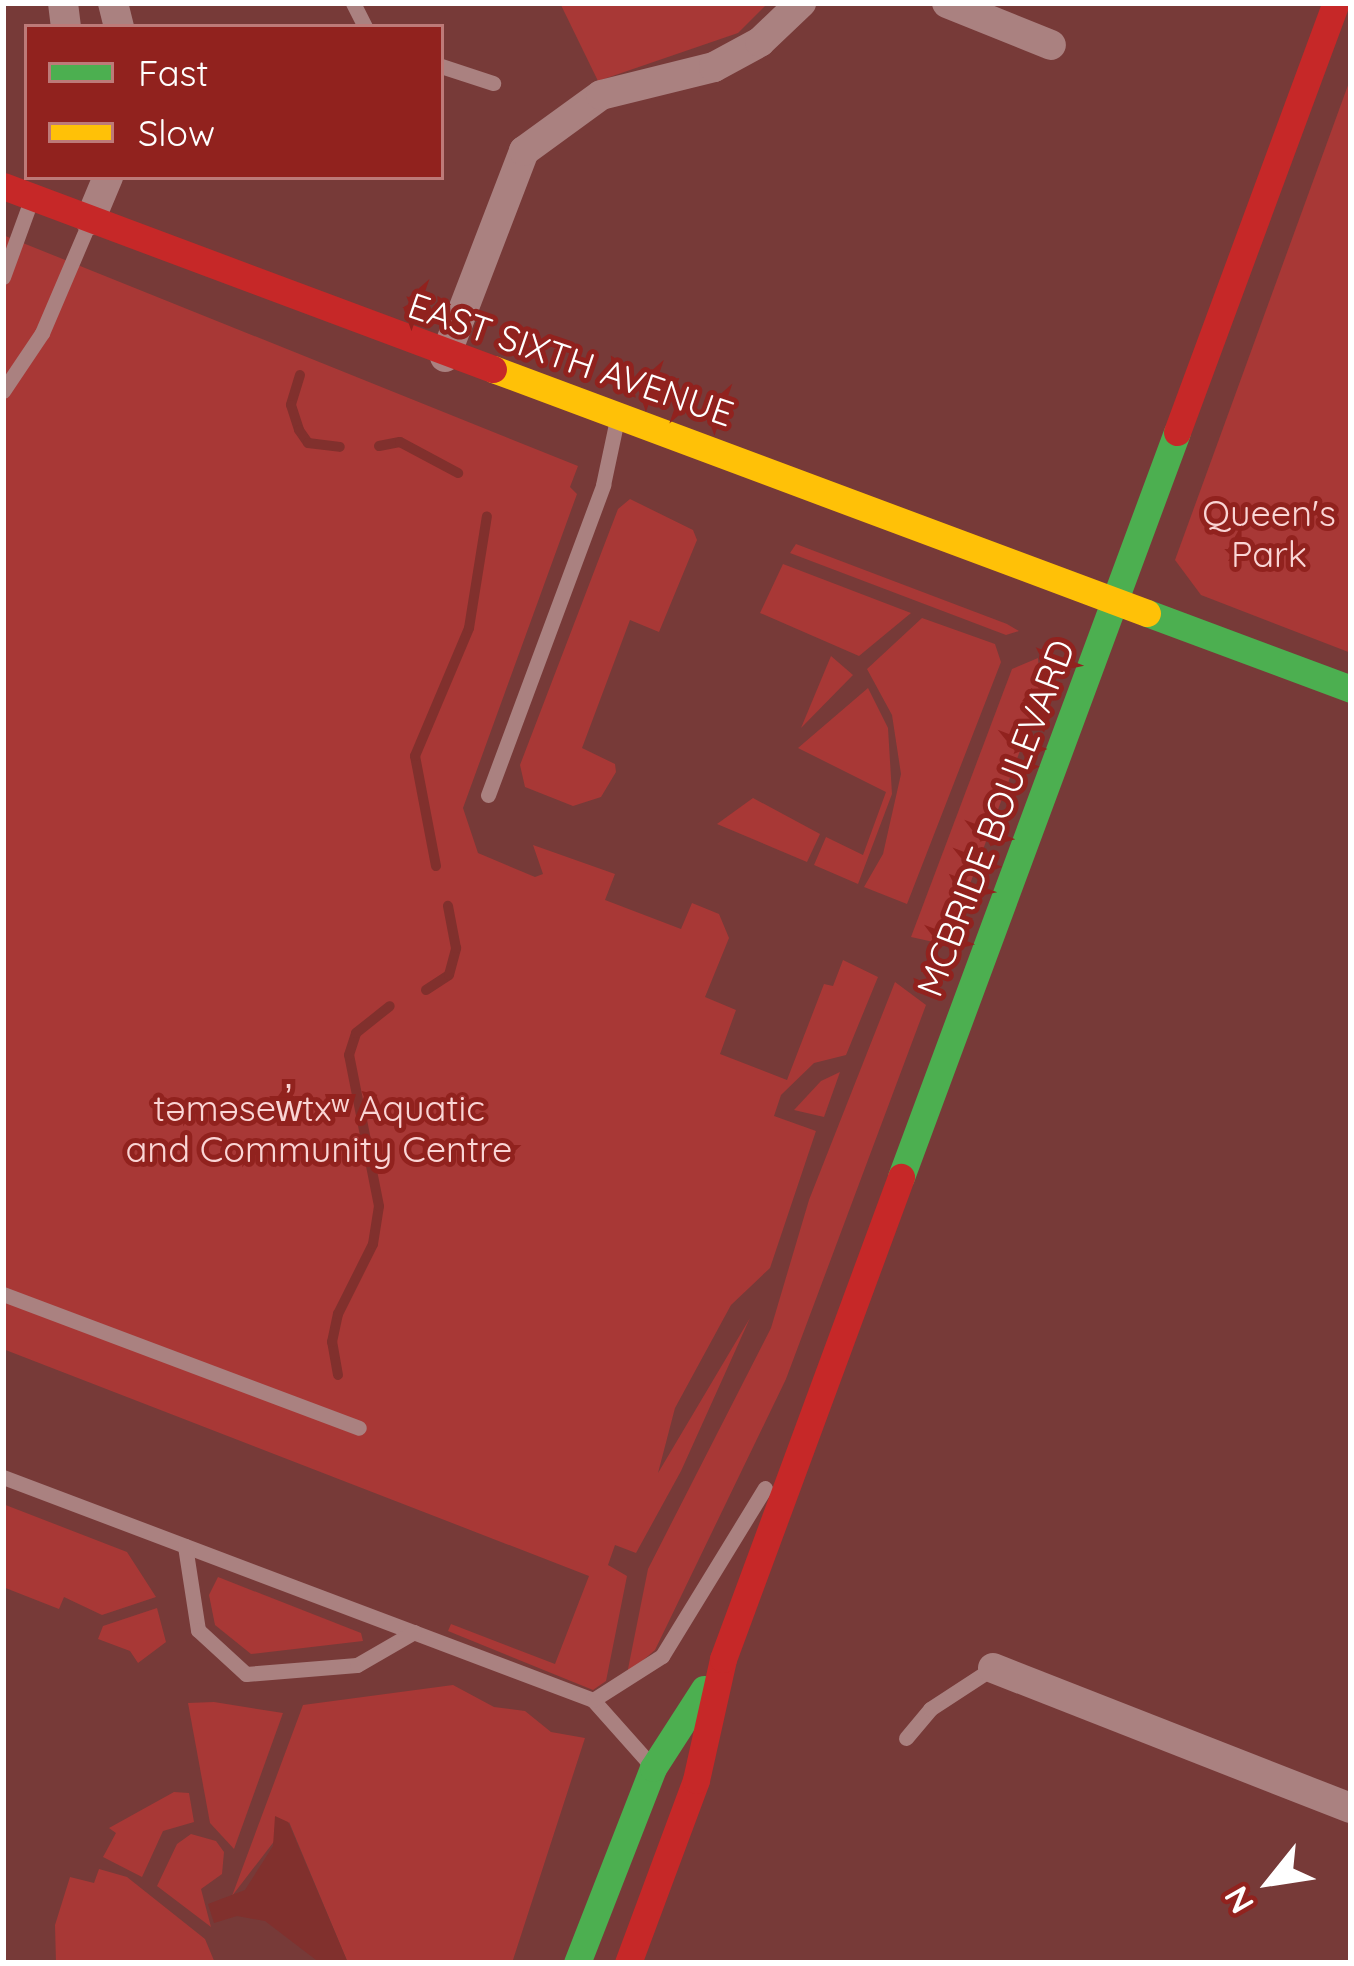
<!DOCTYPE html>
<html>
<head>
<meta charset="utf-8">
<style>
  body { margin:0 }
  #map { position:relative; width:1354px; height:1966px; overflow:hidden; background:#773a38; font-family:Quicksand,sans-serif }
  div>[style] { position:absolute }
  .green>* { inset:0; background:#a83836 }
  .water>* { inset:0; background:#81302d }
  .stream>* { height:10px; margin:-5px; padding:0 5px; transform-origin:5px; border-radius:5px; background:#81302d }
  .lane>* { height:15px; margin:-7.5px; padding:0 7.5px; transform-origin:7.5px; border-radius:7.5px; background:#aa8180 }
  .street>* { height:30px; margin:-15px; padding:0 15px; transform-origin:15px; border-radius:15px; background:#aa8180 }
  .fast>* { height:27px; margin:-13.5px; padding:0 13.5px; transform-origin:13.5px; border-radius:13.5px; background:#4caf50 }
  .slow>* { height:27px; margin:-13.5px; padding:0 13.5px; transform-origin:13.5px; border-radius:13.5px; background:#ffc107 }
  .jam>* { height:27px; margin:-13.5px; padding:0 13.5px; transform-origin:13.5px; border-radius:13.5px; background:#c62828 }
  span { translate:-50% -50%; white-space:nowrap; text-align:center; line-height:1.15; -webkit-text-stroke:10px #91221e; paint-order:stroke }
  .street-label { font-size:36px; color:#fff }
  .park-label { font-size:36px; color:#fad5d5 }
  .frame { position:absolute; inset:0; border:6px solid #fff; pointer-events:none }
  .legend { position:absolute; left:24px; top:24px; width:420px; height:156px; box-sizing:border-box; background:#91221e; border:3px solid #bd7a78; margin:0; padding:15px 21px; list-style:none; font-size:36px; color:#fff }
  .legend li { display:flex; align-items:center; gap:24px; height:60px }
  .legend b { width:60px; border:3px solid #bd7a78 }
  .north { position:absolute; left:1210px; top:1822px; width:120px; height:120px; -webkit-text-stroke:9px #91221e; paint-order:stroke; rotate:240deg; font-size:33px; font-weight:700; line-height:48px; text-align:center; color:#fff }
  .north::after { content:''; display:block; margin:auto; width:42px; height:54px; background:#fff; clip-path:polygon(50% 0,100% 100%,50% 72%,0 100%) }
</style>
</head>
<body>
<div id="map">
  <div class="green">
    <i style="clip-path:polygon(560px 3px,768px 3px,738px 33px,598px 81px)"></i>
    <i style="clip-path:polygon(1351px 77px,1351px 653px,1201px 595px,1175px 560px)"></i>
    <i style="clip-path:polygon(3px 235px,578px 466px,570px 487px,577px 494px,463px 808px,478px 853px,535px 877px,543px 874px,533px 845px,615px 874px,605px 900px,681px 929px,692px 903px,719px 914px,729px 938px,705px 997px,736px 1010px,720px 1054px,787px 1080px,824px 984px,833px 986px,843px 960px,878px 977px,846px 1055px,814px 1063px,781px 1095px,774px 1116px,816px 1131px,770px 1268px,731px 1305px,675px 1408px,658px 1473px,750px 1318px,681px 1471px,636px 1553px,615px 1545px,608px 1565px,627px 1576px,606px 1681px,593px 1690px,448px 1631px,451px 1624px,555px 1664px,589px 1576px,3px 1349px)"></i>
    <i style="clip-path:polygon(630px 499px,693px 530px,697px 540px,659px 632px,630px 620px,582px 748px,615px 764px,616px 772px,601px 797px,573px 806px,525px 787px,520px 765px,618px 509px)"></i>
    <i style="clip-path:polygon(796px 544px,1007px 624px,1019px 631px,1006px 635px,790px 553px)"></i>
    <i style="clip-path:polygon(783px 564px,911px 613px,859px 656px,760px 613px)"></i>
    <i style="clip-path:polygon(922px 618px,995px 644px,1001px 662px,907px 904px,864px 887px,883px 854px,901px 774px,892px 715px,867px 669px)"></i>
    <i style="clip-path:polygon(831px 656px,853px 675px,801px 728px)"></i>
    <i style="clip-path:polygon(1038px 658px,1041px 695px,952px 932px,938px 943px,911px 937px,1012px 669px)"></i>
    <i style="clip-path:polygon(868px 688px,888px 728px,892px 794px,858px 884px,814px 865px,826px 837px,863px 855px,886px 792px,798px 748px)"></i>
    <i style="clip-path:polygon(753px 798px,820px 834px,807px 862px,717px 824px)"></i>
    <i style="clip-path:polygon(895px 982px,926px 1005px,786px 1379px,655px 1650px,627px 1674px,648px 1569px,771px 1328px,809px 1200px)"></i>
    <i style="clip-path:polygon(840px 1072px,824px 1117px,794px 1110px,821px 1081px)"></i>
    <i style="clip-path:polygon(3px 1504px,127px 1552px,156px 1597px,102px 1615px,64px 1597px,59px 1609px,3px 1587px)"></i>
    <i style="clip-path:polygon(218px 1577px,361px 1633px,363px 1641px,251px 1654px,215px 1625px,209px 1595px)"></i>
    <i style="clip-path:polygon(157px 1608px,166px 1642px,138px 1663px,130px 1651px,98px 1639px,103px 1626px)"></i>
    <i style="clip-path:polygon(453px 1685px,494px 1707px,525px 1711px,551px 1732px,585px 1738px,512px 1963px,348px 1963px,289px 1822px,232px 1896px,303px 1705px)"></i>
    <i style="clip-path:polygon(214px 1702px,283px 1713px,234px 1849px,210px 1823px,188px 1703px)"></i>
    <i style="clip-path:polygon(174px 1792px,189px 1793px,194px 1822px,163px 1831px,142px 1877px,103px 1857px,116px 1833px,109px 1828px)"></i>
    <i style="clip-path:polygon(191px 1834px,216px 1841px,224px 1852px,222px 1874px,201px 1889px,211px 1927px,157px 1886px,177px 1844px)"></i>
    <i style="clip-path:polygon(99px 1869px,127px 1877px,205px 1939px,215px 1963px,56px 1963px,55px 1925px,70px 1877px,94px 1883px)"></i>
  </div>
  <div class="water">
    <i style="clip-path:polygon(275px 1816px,288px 1822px,348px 1963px,320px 1963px,265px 1921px,237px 1916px,214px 1923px,208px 1904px,245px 1890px,273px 1846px)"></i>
  </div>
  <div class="stream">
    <i style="left:300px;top:375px;width:31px;rotate:107deg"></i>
    <i style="left:291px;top:405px;width:26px;rotate:72deg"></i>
    <i style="left:299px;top:430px;width:16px;rotate:55deg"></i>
    <i style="left:308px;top:443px;width:32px;rotate:7deg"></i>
    <i style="left:379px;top:446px;width:21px;rotate:-11deg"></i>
    <i style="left:400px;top:442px;width:66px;rotate:28.1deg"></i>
    <i style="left:436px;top:866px;width:112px;rotate:-100.8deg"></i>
    <i style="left:415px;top:756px;width:139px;rotate:-67.1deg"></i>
    <i style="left:469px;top:628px;width:113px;rotate:-80.9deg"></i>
    <i style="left:426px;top:990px;width:27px;rotate:-33deg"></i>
    <i style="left:449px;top:975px;width:28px;rotate:-75deg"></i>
    <i style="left:456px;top:948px;width:43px;rotate:-100.8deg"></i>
    <i style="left:338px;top:1375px;width:34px;rotate:-100deg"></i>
    <i style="left:332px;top:1342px;width:29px;rotate:-78deg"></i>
    <i style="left:338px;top:1314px;width:78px;rotate:-63.4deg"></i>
    <i style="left:373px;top:1244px;width:38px;rotate:-81deg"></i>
    <i style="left:379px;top:1206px;width:154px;rotate:-101.2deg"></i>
    <i style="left:349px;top:1055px;width:23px;rotate:-72deg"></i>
    <i style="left:356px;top:1033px;width:43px;rotate:-38.5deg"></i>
  </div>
  <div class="lane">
    <i style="left:353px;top:3px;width:27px;rotate:63deg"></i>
    <i style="left:441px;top:66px;width:55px;rotate:18.1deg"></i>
    <i style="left:3px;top:277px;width:82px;rotate:-70deg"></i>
    <i style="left:3px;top:391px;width:70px;rotate:-56.1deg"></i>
    <i style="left:42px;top:333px;width:120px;rotate:-66.9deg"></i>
    <i style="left:488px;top:795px;width:331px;rotate:-69.6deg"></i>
    <i style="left:603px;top:485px;width:67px;rotate:-78deg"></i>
    <i style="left:3px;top:1294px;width:380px;rotate:20.6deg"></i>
    <i style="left:3px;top:1477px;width:631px;rotate:20.7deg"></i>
    <i style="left:593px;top:1700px;width:86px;rotate:48.3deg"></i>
    <i style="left:185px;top:1546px;width:85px;rotate:81.2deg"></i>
    <i style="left:198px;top:1630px;width:65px;rotate:42.5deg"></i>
    <i style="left:246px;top:1674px;width:111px;rotate:-4.6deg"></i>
    <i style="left:357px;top:1665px;width:66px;rotate:-30.1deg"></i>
    <i style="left:593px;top:1700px;width:82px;rotate:-32.5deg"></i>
    <i style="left:662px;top:1656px;width:197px;rotate:-58.5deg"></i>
    <i style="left:906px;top:1738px;width:38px;rotate:-50deg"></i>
    <i style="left:930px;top:1709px;width:75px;rotate:-33.1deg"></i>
  </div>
  <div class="street">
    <i style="left:63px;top:3px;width:24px;rotate:83deg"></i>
    <i style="left:113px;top:3px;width:25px;rotate:76deg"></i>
    <i style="left:947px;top:3px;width:112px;rotate:22deg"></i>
    <i style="left:90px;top:220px;width:47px;rotate:-67.3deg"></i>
    <i style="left:445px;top:357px;width:221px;rotate:-69deg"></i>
    <i style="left:524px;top:151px;width:95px;rotate:-36deg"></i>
    <i style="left:601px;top:95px;width:116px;rotate:-13.9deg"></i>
    <i style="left:714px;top:67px;width:52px;rotate:-28.5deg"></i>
    <i style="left:760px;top:42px;width:57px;rotate:-43.6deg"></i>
    <i style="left:993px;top:1668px;width:384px;rotate:21.4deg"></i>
  </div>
  <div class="fast">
    <i style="left:1147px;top:613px;width:218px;rotate:20.4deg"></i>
    <i style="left:901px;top:1177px;width:794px;rotate:-69.67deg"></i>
    <i style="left:577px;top:1963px;width:209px;rotate:-68.7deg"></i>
    <i style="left:653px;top:1768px;width:94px;rotate:-57.2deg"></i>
  </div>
  <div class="slow">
    <i style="left:493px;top:369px;width:698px;rotate:20.46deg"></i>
  </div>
  <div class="jam">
    <i style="left:3px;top:186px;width:523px;rotate:20.48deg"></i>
    <i style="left:1177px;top:432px;width:458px;rotate:-69.7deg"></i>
    <i style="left:628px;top:1963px;width:195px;rotate:-69.6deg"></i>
    <i style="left:696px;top:1780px;width:124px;rotate:-77.4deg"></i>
    <i style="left:723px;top:1659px;width:514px;rotate:-69.73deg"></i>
  </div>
  <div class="street-label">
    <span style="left:571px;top:359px;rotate:19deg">EAST SIXTH AVENUE</span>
    <span style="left:995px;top:818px;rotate:-69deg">MCBRIDE BOULEVARD</span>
  </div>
  <div class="park-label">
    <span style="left:1269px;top:533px">Queen's<br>Park</span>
    <span style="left:319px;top:1128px">təməsew̓txʷ Aquatic<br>and Community Centre</span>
  </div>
  <div class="frame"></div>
  <ul class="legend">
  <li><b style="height:15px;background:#4caf50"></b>Fast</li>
  <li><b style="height:15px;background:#ffc107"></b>Slow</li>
  </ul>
  <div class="north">N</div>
</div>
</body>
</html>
